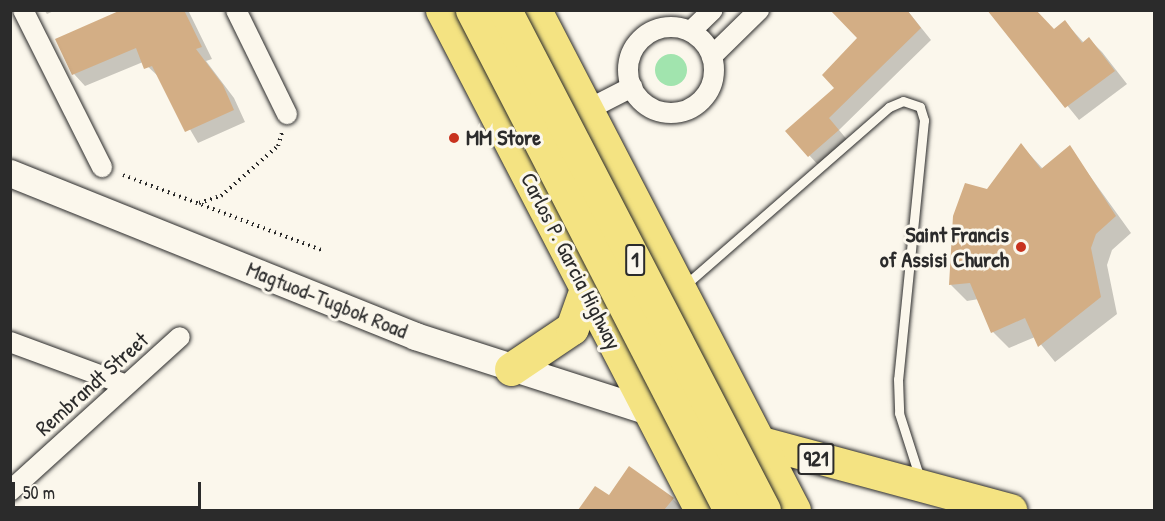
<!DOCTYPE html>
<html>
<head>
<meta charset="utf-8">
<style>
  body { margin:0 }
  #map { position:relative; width:1165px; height:521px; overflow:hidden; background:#fbf7ec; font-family:"Patrick Hand",sans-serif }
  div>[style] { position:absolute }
  .green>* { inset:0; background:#a1e4ae }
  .round { border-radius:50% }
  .shadow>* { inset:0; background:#0003 }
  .building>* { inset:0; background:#d3ae85 }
  .path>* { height:4px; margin-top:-2px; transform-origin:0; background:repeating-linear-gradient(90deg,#2b2b2b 0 1.5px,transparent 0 6px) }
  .roads { filter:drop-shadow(0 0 2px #2b2b2b) drop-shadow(0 0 2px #2b2b2b) }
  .service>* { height:9px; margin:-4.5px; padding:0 4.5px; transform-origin:4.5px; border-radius:4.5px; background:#fbf7ec }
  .minor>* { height:20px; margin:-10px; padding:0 10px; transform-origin:10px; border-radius:10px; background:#fbf7ec }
  .minor>.ring { margin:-10px; padding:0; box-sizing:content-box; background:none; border:20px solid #fbf7ec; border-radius:50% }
  .secondary>* { height:27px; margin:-13.5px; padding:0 13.5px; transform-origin:13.5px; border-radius:13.5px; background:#fbf7ec }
  .primary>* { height:32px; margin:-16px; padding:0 16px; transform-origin:16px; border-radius:16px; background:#f4e382 }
  .trunk>* { height:33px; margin:-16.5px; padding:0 16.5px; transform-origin:16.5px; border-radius:16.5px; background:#f4e382 }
  .bridges { filter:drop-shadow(0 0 2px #2b2b2b) drop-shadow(0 0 2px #2b2b2b) }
  .trunk-bridge>* { height:33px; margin:-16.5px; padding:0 16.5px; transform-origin:16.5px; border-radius:16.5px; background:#f4e382 }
  .dots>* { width:16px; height:16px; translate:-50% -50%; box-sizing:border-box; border:3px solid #fbf7ec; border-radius:50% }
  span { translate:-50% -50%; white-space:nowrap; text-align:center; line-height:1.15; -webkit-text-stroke:6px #fbf7ec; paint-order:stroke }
  .shield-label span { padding:2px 4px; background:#fbf7ec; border:2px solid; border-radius:4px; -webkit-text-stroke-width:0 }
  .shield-label { font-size:21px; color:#2b2b2b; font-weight:700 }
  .poi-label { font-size:22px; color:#2b2b2b; font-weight:700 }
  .left { translate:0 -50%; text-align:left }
  .right { translate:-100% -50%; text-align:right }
  .street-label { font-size:22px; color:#2b2b2b }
  .frame { position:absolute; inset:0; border:12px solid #2b2b2b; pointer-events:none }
  .scale { position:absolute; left:12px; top:482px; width:189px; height:27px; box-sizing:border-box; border:3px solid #2b2b2b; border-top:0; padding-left:8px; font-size:18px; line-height:21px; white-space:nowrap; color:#2b2b2b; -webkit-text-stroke:4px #fbf7ec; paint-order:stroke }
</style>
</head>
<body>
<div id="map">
  <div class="green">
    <i class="round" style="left:655px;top:54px;width:32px;height:32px"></i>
  </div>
  <div class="shadow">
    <i style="clip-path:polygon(44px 10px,56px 10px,47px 14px)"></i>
    <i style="clip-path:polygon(124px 10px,188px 10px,212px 59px,206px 61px,234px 98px,245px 122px,198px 143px,160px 78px,143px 62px,85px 86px,74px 74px)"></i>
    <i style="clip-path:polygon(907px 10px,931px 40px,839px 130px,849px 142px,820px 167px,787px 131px,836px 88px,859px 38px)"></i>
    <i style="clip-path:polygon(990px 10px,1054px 30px,1065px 22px,1084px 43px,1089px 39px,1102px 52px,1127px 84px,1079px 120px)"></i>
    <i style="clip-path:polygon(1021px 145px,1043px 169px,1069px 147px,1131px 233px,1112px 250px,1107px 265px,1117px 314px,1055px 362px,1035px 337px,1009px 348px,993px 332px,979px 299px,967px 301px,951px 285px,987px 191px)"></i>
    <i style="clip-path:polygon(596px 488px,610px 497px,673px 499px,684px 510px,580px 510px)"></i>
  </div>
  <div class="building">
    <i style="clip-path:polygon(121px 10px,184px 10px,202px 47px,196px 49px,223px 85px,234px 110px,185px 132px,152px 66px,144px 69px,136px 48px,72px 75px,55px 39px)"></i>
    <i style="clip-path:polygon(830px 10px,907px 10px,921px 28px,829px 118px,839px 130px,808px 157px,785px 131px,834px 88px,822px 75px,857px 38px)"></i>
    <i style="clip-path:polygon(987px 10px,1036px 10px,1054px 29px,1065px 20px,1082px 43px,1089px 37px,1115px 71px,1065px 108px)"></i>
    <i style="clip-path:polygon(1021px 143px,1041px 169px,1070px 145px,1116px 216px,1096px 234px,1091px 248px,1101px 297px,1038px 347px,1025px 318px,991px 333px,970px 283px,949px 285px,953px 216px,965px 183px,987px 189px)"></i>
    <i style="clip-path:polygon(629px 466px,674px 498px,664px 510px,578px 510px,595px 486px,609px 495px)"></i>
  </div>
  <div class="path">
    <i style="left:123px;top:175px;width:215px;rotate:20.7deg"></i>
    <i style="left:199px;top:203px;width:23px;rotate:-18deg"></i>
    <i style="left:221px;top:196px;width:76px;rotate:-41.3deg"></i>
    <i style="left:278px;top:146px;width:14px;rotate:-73deg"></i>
  </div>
  <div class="roads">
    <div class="service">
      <i style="left:684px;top:286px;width:272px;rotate:-41.1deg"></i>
      <i style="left:889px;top:107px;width:15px;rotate:-23deg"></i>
      <i style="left:903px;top:101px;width:18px;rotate:19deg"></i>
      <i style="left:920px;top:107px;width:14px;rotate:73deg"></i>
      <i style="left:924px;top:120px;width:260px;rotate:95.7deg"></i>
      <i style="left:898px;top:379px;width:34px;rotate:88deg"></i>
      <i style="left:899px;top:413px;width:69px;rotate:72.3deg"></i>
    </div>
    <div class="minor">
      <i style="left:23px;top:10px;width:176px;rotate:63.3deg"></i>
      <i style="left:236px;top:10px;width:116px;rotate:63.9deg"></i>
      <i class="ring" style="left:628px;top:27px;width:66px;height:66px"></i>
      <i style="left:691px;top:31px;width:30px;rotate:-44deg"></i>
      <i style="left:712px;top:56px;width:66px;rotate:-44.4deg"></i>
      <i style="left:587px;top:110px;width:51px;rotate:-27.1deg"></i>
      <i style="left:10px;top:342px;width:121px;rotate:20.2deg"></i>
      <i style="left:10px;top:491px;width:229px;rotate:-42.2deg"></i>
    </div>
    <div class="secondary">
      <i style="left:10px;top:173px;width:437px;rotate:21.9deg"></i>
      <i style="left:415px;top:336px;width:246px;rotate:17.8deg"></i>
    </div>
    <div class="primary">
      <i style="left:740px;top:437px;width:281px;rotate:15.1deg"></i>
    </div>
    <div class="trunk">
      <i style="left:442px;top:10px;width:563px;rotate:62.62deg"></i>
      <i style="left:535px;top:10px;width:563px;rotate:62.62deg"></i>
      <i style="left:511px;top:369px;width:73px;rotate:-33.9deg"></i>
      <i style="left:572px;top:328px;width:41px;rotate:-70.3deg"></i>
    </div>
  </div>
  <div class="bridges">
    <div class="trunk-bridge">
      <i style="left:472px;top:10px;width:563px;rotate:62.71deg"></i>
      <i style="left:505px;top:10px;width:563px;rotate:62.62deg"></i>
    </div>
  </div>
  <div class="dots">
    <i style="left:454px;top:138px;background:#c8321e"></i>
    <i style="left:1021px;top:247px;background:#c8321e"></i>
  </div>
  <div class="shield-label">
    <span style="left:635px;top:260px">1</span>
    <span style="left:816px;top:459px">921</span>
  </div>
  <div class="poi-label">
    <span class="left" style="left:466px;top:138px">MM Store</span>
    <span class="right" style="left:1009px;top:247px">Saint Francis<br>of Assisi Church</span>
  </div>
  <div class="street-label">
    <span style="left:571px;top:261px;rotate:63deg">Carlos P. Garcia Highway</span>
    <span style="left:327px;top:300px;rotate:22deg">Magtuod-Tugbok Road</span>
    <span style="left:92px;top:384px;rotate:-42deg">Rembrandt Street</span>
  </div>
  <div class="frame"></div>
  <div class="scale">50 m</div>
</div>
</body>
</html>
